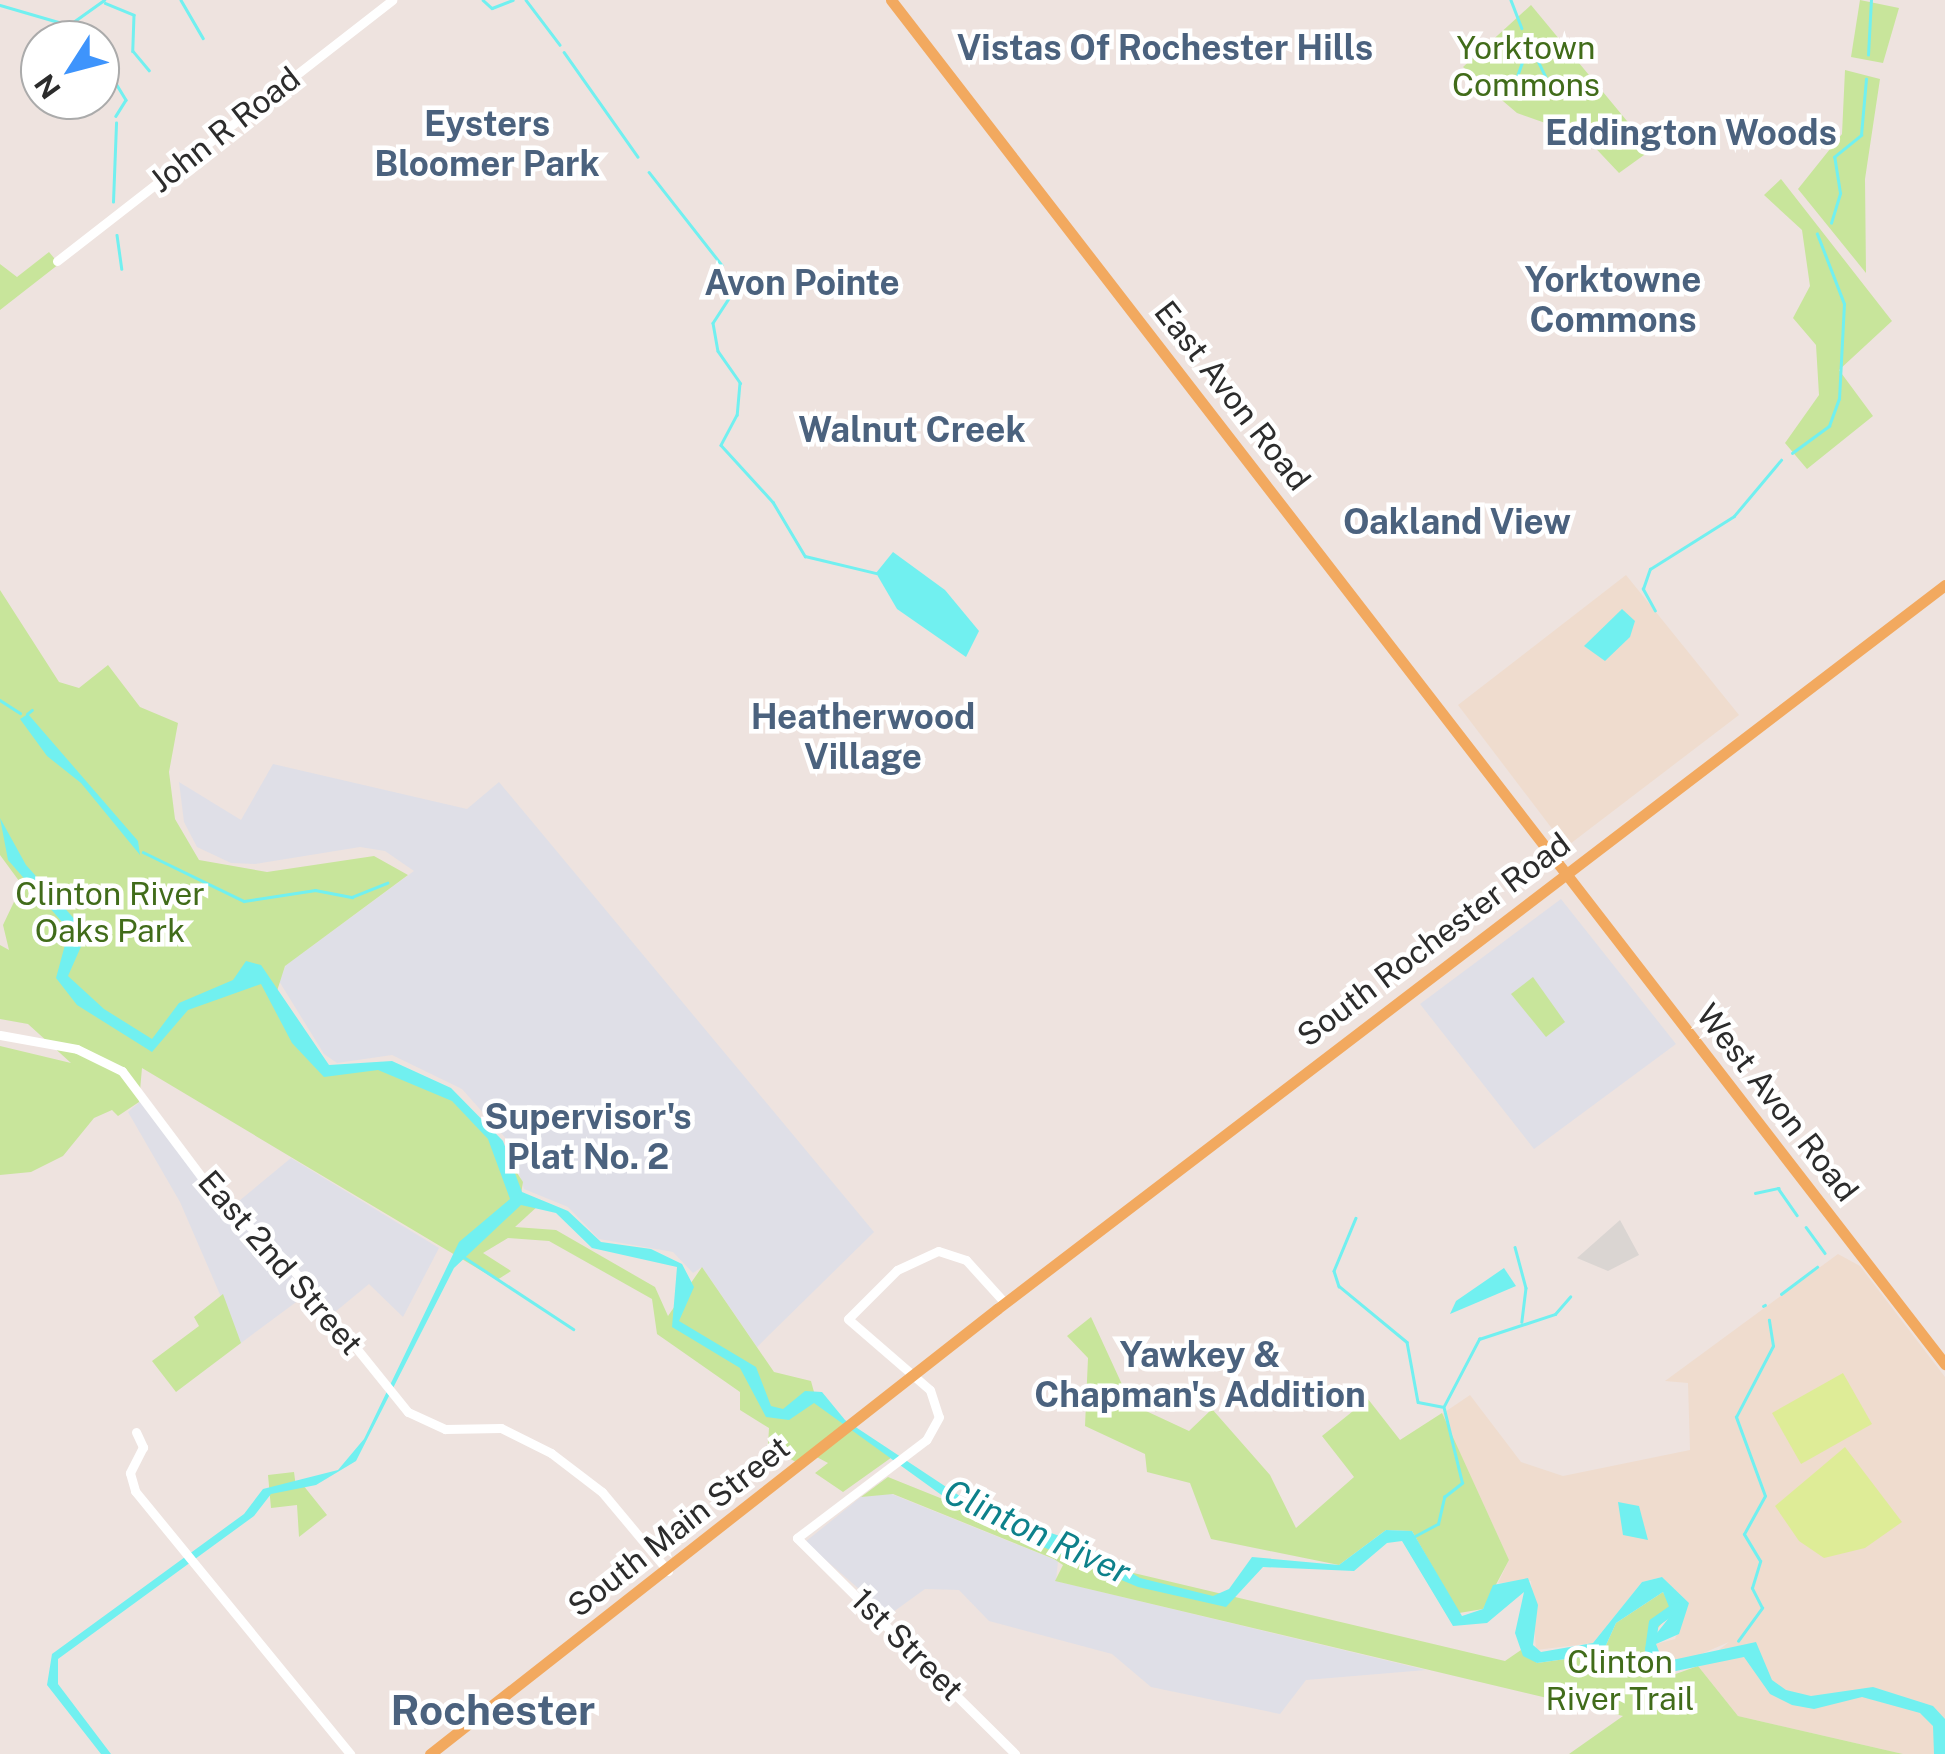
<!DOCTYPE html>
<html>
<head>
<meta charset="utf-8">
<style>
  body { margin:0 }
  #map { position:relative; width:1945px; height:1754px; overflow:hidden; background:#eee3df; font-family:"Public Sans",sans-serif }
  div>[style] { position:absolute }
  .industrial>* { inset:0; background:#dfdfe7 }
  .education>* { inset:0; background:#efdcce }
  .green>* { inset:0; background:#c8e59b }
  .pitch>* { inset:0; background:#deec97 }
  .plaza>* { inset:0; background:#dad5d2 }
  .water>* { inset:0; background:#71f0f0 }
  .stream>* { height:2.5px; margin:-1.25px; padding:0 1.25px; transform-origin:1.25px; border-radius:1.25px; background:#71f0f0 }
  .river>* { height:10px; margin:-5px; padding:0 5px; transform-origin:5px; border-radius:5px; background:#71f0f0 }
  .minor>* { height:9px; margin:-4.5px; padding:0 4.5px; transform-origin:4.5px; border-radius:4.5px; background:#fff }
  .major>* { height:11px; margin:-5.5px; padding:0 5.5px; transform-origin:5.5px; border-radius:5.5px; background:#f2a95f }
  span { translate:-50% -50%; white-space:nowrap; text-align:center; line-height:1.15; -webkit-text-stroke:9px #fff; paint-order:stroke }
  .park-label { font-size:32px; color:#416c1a }
  .street-label { font-size:32px; color:#2c2c2c }
  .neighbourhood-label { font-size:35px; color:#4b627e; font-weight:700 }
  .water-label { font-size:35px; color:#0d818b; font-style:italic }
  .district-label { font-size:42px; color:#4b627e; font-weight:700 }
  .north { position:absolute; left:20px; top:20px; width:100px; height:100px; box-sizing:border-box; background:#fff; border:2px solid #ababab; border-radius:50%; rotate:234deg; font-size:28px; font-weight:700; line-height:40px; text-align:center; color:#2c2c2c }
  .north::after { content:''; display:block; margin:auto; width:35px; height:45px; background:#3e94fc; clip-path:polygon(50% 0,100% 100%,50% 72%,0 100%) }
</style>
</head>
<body>
<div id="map">
  <div class="industrial">
    <i style="clip-path:polygon(273px 764px,467px 809px,499px 782px,874px 1232px,757px 1347px,702px 1267px,693px 1273px,673px 1252px,599px 1239px,568px 1207px,524px 1189px,509px 1142px,462px 1089px,392px 1055px,337px 1063px,324px 1054px,279px 981px,286px 965px,414px 871px,385px 851px,360px 847px,255px 864px,231px 863px,197px 847px,184px 822px,179px 782px,241px 820px)"></i>
    <i style="clip-path:polygon(1561px 899px,1676px 1044px,1534px 1149px,1420px 1004px)"></i>
    <i style="clip-path:polygon(143px 1099px,212px 1198px,273px 1252px,307px 1294px,241px 1343px,180px 1202px,128px 1112px)"></i>
    <i style="clip-path:polygon(291px 1158px,439px 1248px,403px 1317px,369px 1284px,335px 1312px,233px 1206px)"></i>
    <i style="clip-path:polygon(889px 1493px,1058px 1561px,1056px 1581px,1426px 1670px,1306px 1680px,1280px 1714px,1151px 1687px,1112px 1654px,989px 1621px,959px 1590px,925px 1589px,889px 1615px,805px 1542px,861px 1497px)"></i>
  </div>
  <div class="education">
    <i style="clip-path:polygon(1626px 575px,1739px 715px,1566px 847px,1458px 705px)"></i>
    <i style="clip-path:polygon(1838px 1254px,1860px 1266px,1945px 1377px,1945px 1754px,1903px 1754px,1738px 1716px,1698px 1666px,1729px 1642px,1676px 1665px,1657px 1656px,1656px 1644px,1675px 1639px,1689px 1603px,1662px 1577px,1642px 1582px,1593px 1643px,1536px 1650px,1531px 1581px,1498px 1583px,1509px 1560px,1442px 1414px,1470px 1395px,1521px 1462px,1563px 1476px,1690px 1450px,1688px 1383px,1665px 1381px)"></i>
  </div>
  <div class="green">
    <i style="clip-path:polygon(1860px 0,1899px 8px,1883px 63px,1851px 57px)"></i>
    <i style="clip-path:polygon(1531px 5px,1651px 150px,1619px 173px,1585px 137px,1517px 113px,1463px 67px)"></i>
    <i style="clip-path:polygon(1845px 70px,1880px 79px,1865px 179px,1866px 273px,1798px 189px,1842px 134px)"></i>
    <i style="clip-path:polygon(1781px 179px,1892px 321px,1839px 370px,1873px 416px,1807px 469px,1785px 443px,1819px 395px,1816px 345px,1793px 318px,1810px 286px,1802px 230px,1764px 195px)"></i>
    <i style="clip-path:polygon(49px 252px,59px 264px,0 310px,0 264px,17px 277px)"></i>
    <i style="clip-path:polygon(0 590px,59px 682px,79px 688px,108px 665px,140px 707px,178px 723px,169px 772px,175px 819px,199px 860px,267px 872px,374px 856px,408px 875px,285px 966px,277px 991px,305px 1045px,332px 1068px,374px 1063px,443px 1088px,508px 1159px,523px 1182px,521px 1194px,539px 1205px,515px 1227px,556px 1230px,655px 1287px,668px 1316px,702px 1267px,774px 1372px,811px 1381px,817px 1403px,895px 1455px,843px 1492px,815px 1473px,828px 1463px,813px 1455px,801px 1465px,768px 1446px,769px 1428px,740px 1410px,740px 1392px,657px 1334px,652px 1299px,549px 1241px,508px 1238px,483px 1253px,511px 1271px,497px 1280px,142px 1068px,139px 1102px,118px 1116px,112px 1110px,94px 1118px,63px 1156px,31px 1172px,0 1175px,0 1046px,71px 1063px,28px 1024px,0 1019px,0 945px,9px 950px,3px 925px,22px 885px,0 855px)"></i>
    <i style="clip-path:polygon(1533px 977px,1565px 1022px,1546px 1037px,1511px 994px)"></i>
    <i style="clip-path:polygon(223px 1294px,241px 1343px,176px 1392px,152px 1361px,199px 1326px,194px 1317px)"></i>
    <i style="clip-path:polygon(1091px 1317px,1131px 1404px,1189px 1431px,1212px 1409px,1270px 1475px,1296px 1528px,1354px 1477px,1322px 1436px,1368px 1399px,1400px 1440px,1442px 1413px,1509px 1560px,1483px 1609px,1459px 1613px,1412px 1531px,1386px 1530px,1339px 1565px,1211px 1539px,1190px 1483px,1147px 1472px,1145px 1454px,1085px 1426px,1088px 1358px,1067px 1336px)"></i>
    <i style="clip-path:polygon(294px 1472px,296px 1487px,303px 1485px,327px 1515px,299px 1537px,297px 1505px,271px 1508px,268px 1475px)"></i>
    <i style="clip-path:polygon(888px 1477px,1067px 1549px,1066px 1557px,1505px 1661px,1521px 1650px,1537px 1663px,1602px 1654px,1616px 1623px,1663px 1592px,1673px 1611px,1647px 1640px,1654px 1669px,1670px 1676px,1698px 1666px,1738px 1716px,1903px 1754px,1569px 1754px,1623px 1716px,1055px 1581px,1063px 1565px,1054px 1559px,893px 1494px,861px 1497px)"></i>
  </div>
  <div class="pitch">
    <i style="clip-path:polygon(1843px 1373px,1872px 1424px,1801px 1464px,1772px 1413px)"></i>
    <i style="clip-path:polygon(1845px 1447px,1902px 1522px,1865px 1548px,1824px 1558px,1799px 1541px,1775px 1506px)"></i>
  </div>
  <div class="plaza">
    <i style="clip-path:polygon(1620px 1220px,1639px 1255px,1608px 1271px,1577px 1258px)"></i>
  </div>
  <div class="water">
    <i style="clip-path:polygon(893px 552px,945px 590px,979px 631px,966px 657px,897px 609px,876px 573px)"></i>
    <i style="clip-path:polygon(1622px 609px,1635px 621px,1630px 637px,1605px 661px,1584px 646px)"></i>
    <i style="clip-path:polygon(28px 714px,138px 841px,140px 855px,81px 783px,47px 756px,20px 719px)"></i>
    <i style="clip-path:polygon(0 818px,26px 865px,87px 933px,68px 976px,104px 1009px,152px 1039px,179px 1003px,233px 980px,246px 961px,261px 965px,329px 1065px,392px 1061px,451px 1088px,503px 1141px,522px 1192px,568px 1211px,601px 1242px,651px 1249px,682px 1264px,694px 1287px,679px 1321px,756px 1367px,771px 1406px,783px 1409px,805px 1391px,822px 1392px,845px 1420px,978px 1508px,1086px 1545px,1140px 1578px,1213px 1596px,1229px 1589px,1252px 1557px,1339px 1565px,1386px 1530px,1412px 1531px,1462px 1616px,1483px 1609px,1493px 1585px,1528px 1578px,1538px 1605px,1533px 1645px,1541px 1652px,1593px 1643px,1642px 1582px,1662px 1577px,1689px 1603px,1679px 1634px,1656px 1644px,1663px 1662px,1756px 1642px,1772px 1680px,1786px 1690px,1811px 1696px,1873px 1687px,1933px 1706px,1945px 1719px,1945px 1754px,1934px 1754px,1933px 1726px,1920px 1713px,1862px 1697px,1814px 1709px,1792px 1705px,1770px 1694px,1744px 1657px,1661px 1674px,1645px 1648px,1672px 1614px,1663px 1592px,1616px 1623px,1602px 1654px,1537px 1663px,1523px 1656px,1515px 1633px,1524px 1592px,1487px 1623px,1453px 1626px,1402px 1541px,1387px 1543px,1354px 1571px,1263px 1567px,1226px 1607px,1138px 1587px,972px 1517px,814px 1403px,789px 1420px,766px 1417px,740px 1368px,672px 1327px,677px 1267px,592px 1248px,556px 1213px,521px 1205px,454px 1268px,356px 1461px,316px 1485px,271px 1494px,254px 1516px,58px 1659px,58px 1684px,111px 1754px,101px 1754px,47px 1685px,52px 1654px,244px 1514px,263px 1489px,338px 1470px,364px 1439px,459px 1242px,510px 1199px,488px 1139px,452px 1101px,378px 1070px,324px 1077px,292px 1043px,261px 984px,188px 1010px,152px 1052px,77px 1005px,56px 978px,69px 930px,8px 860px)"></i>
    <i style="clip-path:polygon(1504px 1268px,1516px 1286px,1450px 1314px,1456px 1301px)"></i>
    <i style="clip-path:polygon(1618px 1502px,1639px 1506px,1648px 1540px,1623px 1535px)"></i>
  </div>
  <div class="stream">
    <i style="left:181px;top:0;width:44px;rotate:59.9deg"></i>
    <i style="left:483px;top:0;width:12px;rotate:42deg"></i>
    <i style="left:492px;top:8px;width:22px;rotate:-21deg"></i>
    <i style="left:526px;top:0;width:56px;rotate:52.9deg"></i>
    <i style="left:1511px;top:0;width:30px;rotate:69deg"></i>
    <i style="left:105px;top:3px;width:31px;rotate:22deg"></i>
    <i style="left:134px;top:15px;width:36px;rotate:92deg"></i>
    <i style="left:133px;top:51px;width:25px;rotate:50deg"></i>
    <i style="left:0;top:5px;width:72px;rotate:16.2deg"></i>
    <i style="left:69px;top:25px;width:43px;rotate:-35.5deg"></i>
    <i style="left:75px;top:23px;width:21px;rotate:53deg"></i>
    <i style="left:1529px;top:42px;width:58px;rotate:64.3deg"></i>
    <i style="left:564px;top:52px;width:128px;rotate:54.8deg"></i>
    <i style="left:1868px;top:55px;width:55px;rotate:-86.9deg"></i>
    <i style="left:100px;top:57px;width:50px;rotate:58.8deg"></i>
    <i style="left:126px;top:100px;width:19px;rotate:122deg"></i>
    <i style="left:1512px;top:90px;width:50px;rotate:-70.1deg"></i>
    <i style="left:649px;top:172px;width:118px;rotate:51.9deg"></i>
    <i style="left:113px;top:202px;width:79px;rotate:-87.8deg"></i>
    <i style="left:1831px;top:223px;width:31px;rotate:-73deg"></i>
    <i style="left:1840px;top:193px;width:36px;rotate:-99deg"></i>
    <i style="left:1834px;top:157px;width:35px;rotate:-39deg"></i>
    <i style="left:1861px;top:135px;width:56px;rotate:-84.9deg"></i>
    <i style="left:117px;top:235px;width:34px;rotate:82deg"></i>
    <i style="left:730px;top:297px;width:31px;rotate:123deg"></i>
    <i style="left:713px;top:323px;width:28px;rotate:80deg"></i>
    <i style="left:718px;top:351px;width:39px;rotate:55deg"></i>
    <i style="left:740px;top:383px;width:32px;rotate:95deg"></i>
    <i style="left:737px;top:415px;width:34px;rotate:118deg"></i>
    <i style="left:721px;top:445px;width:77px;rotate:47.6deg"></i>
    <i style="left:773px;top:502px;width:63px;rotate:59.3deg"></i>
    <i style="left:805px;top:556px;width:73px;rotate:13.5deg"></i>
    <i style="left:1792px;top:453px;width:46px;rotate:-36.1deg"></i>
    <i style="left:1829px;top:426px;width:29px;rotate:-70deg"></i>
    <i style="left:1839px;top:399px;width:95px;rotate:-87deg"></i>
    <i style="left:1844px;top:304px;width:75px;rotate:-111.1deg"></i>
    <i style="left:1655px;top:611px;width:25px;rotate:-119deg"></i>
    <i style="left:1643px;top:589px;width:21px;rotate:-71deg"></i>
    <i style="left:1650px;top:569px;width:99px;rotate:-32.2deg"></i>
    <i style="left:1734px;top:516px;width:73px;rotate:-50deg"></i>
    <i style="left:0;top:700px;width:24px;rotate:33deg"></i>
    <i style="left:27px;top:714px;width:6px;rotate:-39deg"></i>
    <i style="left:143px;top:852px;width:112px;rotate:25.9deg"></i>
    <i style="left:244px;top:901px;width:72px;rotate:-8.8deg"></i>
    <i style="left:315px;top:890px;width:38px;rotate:11deg"></i>
    <i style="left:352px;top:897px;width:38px;rotate:-22deg"></i>
    <i style="left:1755px;top:1193px;width:24px;rotate:-12deg"></i>
    <i style="left:1778px;top:1188px;width:33px;rotate:55deg"></i>
    <i style="left:1356px;top:1218px;width:57px;rotate:112.5deg"></i>
    <i style="left:1334px;top:1271px;width:16px;rotate:72deg"></i>
    <i style="left:1339px;top:1286px;width:88px;rotate:39.5deg"></i>
    <i style="left:1407px;top:1342px;width:61px;rotate:79.6deg"></i>
    <i style="left:1418px;top:1402px;width:26px;rotate:11deg"></i>
    <i style="left:1806px;top:1227px;width:32px;rotate:54deg"></i>
    <i style="left:1515px;top:1247px;width:42px;rotate:75deg"></i>
    <i style="left:1526px;top:1288px;width:34px;rotate:97deg"></i>
    <i style="left:464px;top:1257px;width:131px;rotate:33.4deg"></i>
    <i style="left:1781px;top:1294px;width:45px;rotate:-36.9deg"></i>
    <i style="left:1763px;top:1306px;width:2px;rotate:-27deg"></i>
    <i style="left:1444px;top:1406px;width:76px;rotate:-62.4deg"></i>
    <i style="left:1479px;top:1339px;width:80px;rotate:-18.2deg"></i>
    <i style="left:1555px;top:1314px;width:23px;rotate:-49deg"></i>
    <i style="left:1415px;top:1536px;width:26px;rotate:-28deg"></i>
    <i style="left:1438px;top:1524px;width:28px;rotate:-77deg"></i>
    <i style="left:1444px;top:1497px;width:23px;rotate:-38deg"></i>
    <i style="left:1462px;top:1483px;width:76px;rotate:-103.7deg"></i>
    <i style="left:1738px;top:1641px;width:41px;rotate:-54deg"></i>
    <i style="left:1762px;top:1608px;width:22px;rotate:-117deg"></i>
    <i style="left:1752px;top:1588px;width:28px;rotate:-73deg"></i>
    <i style="left:1760px;top:1561px;width:31px;rotate:-121deg"></i>
    <i style="left:1744px;top:1534px;width:43px;rotate:-61.1deg"></i>
    <i style="left:1765px;top:1496px;width:84px;rotate:-110.2deg"></i>
    <i style="left:1736px;top:1417px;width:80px;rotate:-62.5deg"></i>
    <i style="left:1773px;top:1346px;width:26px;rotate:-99deg"></i>
  </div>
  <div class="river">
    <i style="left:1650px;top:1650px;width:27px;rotate:-82deg"></i>
    <i style="left:1654px;top:1623px;width:28px;rotate:-35deg"></i>
  </div>
  <div class="minor">
    <i style="left:57px;top:261px;width:425px;rotate:-37.9deg"></i>
    <i style="left:0;top:1035px;width:78px;rotate:10.3deg"></i>
    <i style="left:77px;top:1049px;width:50px;rotate:26.1deg"></i>
    <i style="left:122px;top:1071px;width:150px;rotate:53.1deg"></i>
    <i style="left:212px;top:1191px;width:102px;rotate:43.4deg"></i>
    <i style="left:286px;top:1261px;width:194px;rotate:51.1deg"></i>
    <i style="left:408px;top:1412px;width:41px;rotate:24.7deg"></i>
    <i style="left:445px;top:1429px;width:56px;rotate:-1deg"></i>
    <i style="left:501px;top:1428px;width:56px;rotate:26.6deg"></i>
    <i style="left:551px;top:1453px;width:64px;rotate:37.4deg"></i>
    <i style="left:602px;top:1492px;width:103px;rotate:50.1deg"></i>
    <i style="left:1005px;top:1303px;width:58px;rotate:-132.2deg"></i>
    <i style="left:966px;top:1260px;width:29px;rotate:-162deg"></i>
    <i style="left:938px;top:1251px;width:45px;rotate:155.1deg"></i>
    <i style="left:897px;top:1270px;width:69px;rotate:135deg"></i>
    <i style="left:848px;top:1319px;width:108px;rotate:40.9deg"></i>
    <i style="left:930px;top:1390px;width:28px;rotate:72deg"></i>
    <i style="left:939px;top:1417px;width:26px;rotate:119deg"></i>
    <i style="left:926px;top:1440px;width:162px;rotate:142.8deg"></i>
    <i style="left:797px;top:1538px;width:307px;rotate:44.7deg"></i>
    <i style="left:136px;top:1432px;width:17px;rotate:65deg"></i>
    <i style="left:143px;top:1447px;width:29px;rotate:117deg"></i>
    <i style="left:130px;top:1473px;width:19px;rotate:74deg"></i>
    <i style="left:135px;top:1491px;width:340px;rotate:50.7deg"></i>
  </div>
  <div class="major">
    <i style="left:891px;top:0;width:1724px;rotate:52.31deg"></i>
    <i style="left:430px;top:1754px;width:721px;rotate:-38.13deg"></i>
    <i style="left:997px;top:1309px;width:1193px;rotate:-37.37deg"></i>
  </div>
  <div class="park-label">
    <span style="left:1526px;top:67px">Yorktown<br>Commons</span>
    <span style="left:110px;top:913px">Clinton River<br>Oaks Park</span>
    <span style="left:1620px;top:1681px">Clinton<br>River Trail</span>
  </div>
  <div class="street-label">
    <span style="left:225px;top:130px;rotate:-38deg">John R Road</span>
    <span style="left:1232px;top:396px;rotate:52deg">East Avon Road</span>
    <span style="left:1434px;top:940px;rotate:-37deg">South Rochester Road</span>
    <span style="left:1777px;top:1103px;rotate:52deg">West Avon Road</span>
    <span style="left:280px;top:1263px;rotate:49deg">East 2nd Street</span>
    <span style="left:679px;top:1527px;rotate:-38deg">South Main Street</span>
    <span style="left:907px;top:1645px;rotate:45deg">1st Street</span>
  </div>
  <div class="neighbourhood-label">
    <span style="left:1165px;top:48px">Vistas Of Rochester Hills</span>
    <span style="left:487px;top:144px">Eysters<br>Bloomer Park</span>
    <span style="left:1691px;top:133px">Eddington Woods</span>
    <span style="left:1613px;top:300px">Yorktowne<br>Commons</span>
    <span style="left:802px;top:283px">Avon Pointe</span>
    <span style="left:912px;top:430px">Walnut Creek</span>
    <span style="left:1457px;top:522px">Oakland View</span>
    <span style="left:863px;top:737px">Heatherwood<br>Village</span>
    <span style="left:588px;top:1137px">Supervisor's<br>Plat No. 2</span>
    <span style="left:1200px;top:1375px">Yawkey &amp;<br>Chapman's Addition</span>
  </div>
  <div class="water-label">
    <span style="left:1037px;top:1532px;rotate:25deg">Clinton River</span>
  </div>
  <div class="district-label">
    <span style="left:493px;top:1710px">Rochester</span>
  </div>
  <div class="north">N</div>
</div>
</body>
</html>
